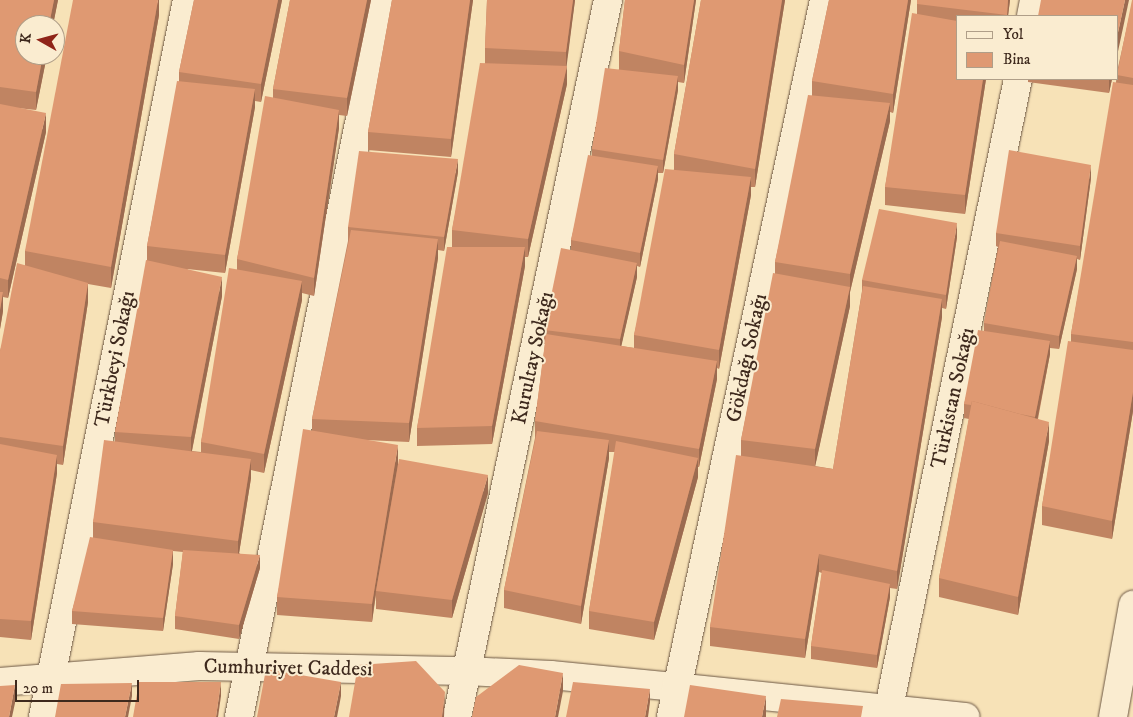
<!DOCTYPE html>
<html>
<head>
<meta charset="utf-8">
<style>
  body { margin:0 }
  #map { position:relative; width:1133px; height:717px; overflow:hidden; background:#f7e2b7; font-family:"IM FELL DW Pica",serif }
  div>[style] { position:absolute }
  .roads { filter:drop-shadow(0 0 1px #6c5744) drop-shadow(0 0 1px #6c5744) }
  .minor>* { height:28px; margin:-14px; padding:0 14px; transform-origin:14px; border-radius:14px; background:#faecd0 }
  .wall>* { inset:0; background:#c08462 }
  .shaded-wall>* { inset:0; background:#9c6b50 }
  .building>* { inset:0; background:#df9972 }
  span { translate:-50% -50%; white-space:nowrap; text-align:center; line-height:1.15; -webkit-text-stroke:4px #faecd0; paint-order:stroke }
  .street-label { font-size:21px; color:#3e291d }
  .legend { position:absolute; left:956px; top:15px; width:162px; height:65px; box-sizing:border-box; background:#faecd0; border:1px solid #af9e88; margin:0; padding:6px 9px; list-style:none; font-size:15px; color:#3e291d }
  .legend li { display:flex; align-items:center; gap:10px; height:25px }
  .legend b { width:25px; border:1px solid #af9e88 }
  .north { position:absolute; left:15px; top:15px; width:50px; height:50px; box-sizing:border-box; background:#faecd0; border:1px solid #af9e88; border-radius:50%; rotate:277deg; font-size:14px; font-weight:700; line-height:20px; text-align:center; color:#3e291d }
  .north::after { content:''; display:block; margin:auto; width:18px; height:22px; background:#8f2418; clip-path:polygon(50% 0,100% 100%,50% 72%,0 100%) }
  .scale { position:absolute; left:15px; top:680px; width:124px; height:22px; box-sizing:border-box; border:2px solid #3e291d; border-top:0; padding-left:6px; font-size:15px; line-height:18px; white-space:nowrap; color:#3e291d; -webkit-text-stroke:4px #faecd0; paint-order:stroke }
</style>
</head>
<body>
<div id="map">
  <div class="roads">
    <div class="minor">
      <i style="left:1031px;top:16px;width:16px;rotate:-79deg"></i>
      <i style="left:0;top:682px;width:200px;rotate:-4.6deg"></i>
      <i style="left:199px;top:666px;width:267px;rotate:1.1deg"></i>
      <i style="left:466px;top:671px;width:85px;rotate:2.7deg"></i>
      <i style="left:551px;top:675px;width:126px;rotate:5.5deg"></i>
      <i style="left:676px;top:687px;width:291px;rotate:5.9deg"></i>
      <i style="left:43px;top:717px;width:731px;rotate:-78.64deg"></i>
      <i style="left:239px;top:717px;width:732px;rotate:-78.57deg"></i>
      <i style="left:457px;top:717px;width:733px;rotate:-78.11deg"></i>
      <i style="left:671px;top:717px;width:733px;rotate:-77.95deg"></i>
      <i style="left:887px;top:717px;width:651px;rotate:-78.4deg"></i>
      <i style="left:1113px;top:717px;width:114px;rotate:-79.9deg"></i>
    </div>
  </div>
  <div class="wall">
    <i style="clip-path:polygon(0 0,58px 0,53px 25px,25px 25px,25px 55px,47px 55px,36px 110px,17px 108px,46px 132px,8px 298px,3px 297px,3px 311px,0 329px)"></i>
    <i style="clip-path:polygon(159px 0,159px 15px,111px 288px,88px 284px,88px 302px,63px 465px,57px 464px,57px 473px,31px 640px,0 637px,0 351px,25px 265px,25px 251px)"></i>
    <i style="clip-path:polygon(194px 0,282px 0,261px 102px,255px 101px,255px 107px,225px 273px,187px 269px,222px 296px,192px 451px,201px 452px,201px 442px,237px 269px,237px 259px,273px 98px,273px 89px,290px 0,371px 0,347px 116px,339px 115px,339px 128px,314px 296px,302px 293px,302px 300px,264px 473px,251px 470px,251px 478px,239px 553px,260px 568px,239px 639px,175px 629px,175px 616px,183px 552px,173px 551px,173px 564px,163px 631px,72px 624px,72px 611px,93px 538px,93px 522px,115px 441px,115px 432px,147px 260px,147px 246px,179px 81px,179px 72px)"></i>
    <i style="clip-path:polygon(392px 0,473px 0,451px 157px,368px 150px,368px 132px)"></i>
    <i style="clip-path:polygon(487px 0,575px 0,566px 66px,567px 84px,528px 257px,525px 257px,525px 266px,492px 444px,417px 446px,417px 428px,452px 247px,452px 230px,485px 63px,485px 48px)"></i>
    <i style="clip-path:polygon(625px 0,696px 0,684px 83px,678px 82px,678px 90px,663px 173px,658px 173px,658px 179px,640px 267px,637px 266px,637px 277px,621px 346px,634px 348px,634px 335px,674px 169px,674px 154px,701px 0,785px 0,755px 187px,751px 187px,751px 195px,719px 369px,717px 368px,717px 379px,699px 467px,698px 467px,698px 477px,654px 640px,589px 629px,589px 611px,615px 452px,609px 452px,609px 458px,581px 624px,504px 608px,504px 590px,535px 438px,535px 421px,545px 344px,544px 344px,544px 330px,571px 250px,571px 240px,592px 156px,592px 149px,619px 69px,619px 51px)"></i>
    <i style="clip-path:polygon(829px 0,911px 0,893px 113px,890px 112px,890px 121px,850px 292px,850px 306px,815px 466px,833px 469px,862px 291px,862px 280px,957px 237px,946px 309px,942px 308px,942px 317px,897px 589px,890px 588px,890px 597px,877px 668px,811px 659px,811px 646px,822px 573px,819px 572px,805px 658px,710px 646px,710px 627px,741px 456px,741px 440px,775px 274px,775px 262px,812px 95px,812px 81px)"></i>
    <i style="clip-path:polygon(1010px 0,1008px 16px,957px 16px,957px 79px,986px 79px,965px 214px,885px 205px,885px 187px,917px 14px,917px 4px)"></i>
    <i style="clip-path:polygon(1133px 0,1133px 411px,1112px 539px,1042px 525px,1042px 506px,1071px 341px,1071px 334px,1116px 82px,1117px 72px)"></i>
    <i style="clip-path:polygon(1028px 79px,1112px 79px,1109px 93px,1028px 82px)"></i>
    <i style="clip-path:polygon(458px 172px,444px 251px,438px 250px,438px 258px,409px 442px,365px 440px,398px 464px,488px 493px,452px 618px,376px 609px,376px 595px,372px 622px,277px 615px,277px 597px,312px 431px,312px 419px,348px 241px,348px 227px)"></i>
    <i style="clip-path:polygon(1091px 178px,1080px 260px,1077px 259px,1077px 269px,1059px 349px,1050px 348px,1050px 354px,1038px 419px,1049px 441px,1018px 615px,939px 597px,939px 578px,969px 419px,964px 418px,964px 404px,984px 331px,984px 323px,998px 247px,996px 246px,996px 233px)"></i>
  </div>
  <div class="shaded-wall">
    <i style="clip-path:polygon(54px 0,58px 0,53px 25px,49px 25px)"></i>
    <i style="clip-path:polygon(158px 0,159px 0,159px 15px,111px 288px,111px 267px)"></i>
    <i style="clip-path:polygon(278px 0,282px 0,261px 102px,261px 84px)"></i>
    <i style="clip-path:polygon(367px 0,371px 0,347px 116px,347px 98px)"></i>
    <i style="clip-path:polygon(470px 0,473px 0,451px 157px,451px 139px)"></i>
    <i style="clip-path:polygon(573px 0,575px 0,566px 71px,566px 52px)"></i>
    <i style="clip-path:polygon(694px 0,696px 0,684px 83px,684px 65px)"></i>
    <i style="clip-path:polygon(782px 0,785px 0,755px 187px,755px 169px)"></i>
    <i style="clip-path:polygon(908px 0,911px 0,893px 113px,893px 94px)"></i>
    <i style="clip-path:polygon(1008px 0,1010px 0,1008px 16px,1007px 16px)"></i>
    <i style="clip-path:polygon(1125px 0,1129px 0,1117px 56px,1117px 37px)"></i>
    <i style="clip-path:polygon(43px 55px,47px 55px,36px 110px,36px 92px)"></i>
    <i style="clip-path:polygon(567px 66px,567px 84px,528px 257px,528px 239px)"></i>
    <i style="clip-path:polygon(678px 76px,678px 90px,663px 173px,663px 160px)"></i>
    <i style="clip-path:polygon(983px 79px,986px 79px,965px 214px,965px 195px)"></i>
    <i style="clip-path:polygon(1109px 79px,1112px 79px,1109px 93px)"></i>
    <i style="clip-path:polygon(255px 89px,255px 107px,225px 273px,225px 255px)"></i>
    <i style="clip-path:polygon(890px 103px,890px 121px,850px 292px,850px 274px)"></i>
    <i style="clip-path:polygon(339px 110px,339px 128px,314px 296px,314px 278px)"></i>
    <i style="clip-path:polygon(46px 113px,46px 132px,8px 298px,8px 280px)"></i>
    <i style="clip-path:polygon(458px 159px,458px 172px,444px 251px,444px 237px)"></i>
    <i style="clip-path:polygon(1091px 165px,1091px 178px,1080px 260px,1080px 246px)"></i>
    <i style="clip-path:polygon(658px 166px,658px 179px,640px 267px,640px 253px)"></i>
    <i style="clip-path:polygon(751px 177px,751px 195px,719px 369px,719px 350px)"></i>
    <i style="clip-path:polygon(957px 223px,957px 237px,946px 309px,946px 295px)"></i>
    <i style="clip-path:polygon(438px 239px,438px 258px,409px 442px,409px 423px)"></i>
    <i style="clip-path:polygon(525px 247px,525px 266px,492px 444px,492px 426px)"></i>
    <i style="clip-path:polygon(1077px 256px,1077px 269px,1059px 349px,1059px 336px)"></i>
    <i style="clip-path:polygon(637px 263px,637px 277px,620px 352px,620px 339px)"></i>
    <i style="clip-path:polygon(222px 277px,222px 296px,191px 455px,191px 437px)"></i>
    <i style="clip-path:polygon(302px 281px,302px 300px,264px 473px,264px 454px)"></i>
    <i style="clip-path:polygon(88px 283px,88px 302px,63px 465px,63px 446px)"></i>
    <i style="clip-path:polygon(850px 287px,850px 306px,815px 467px,815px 449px)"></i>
    <i style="clip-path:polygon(3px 292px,3px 311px,0 329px,0 310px)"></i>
    <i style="clip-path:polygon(942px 299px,942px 317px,897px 589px,897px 571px)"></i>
    <i style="clip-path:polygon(1050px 341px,1050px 354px,1035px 431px,1035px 417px)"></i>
    <i style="clip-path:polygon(717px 361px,717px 379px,699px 467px,699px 449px)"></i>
    <i style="clip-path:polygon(1133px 392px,1133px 411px,1112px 539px,1112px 521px)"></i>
    <i style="clip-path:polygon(1049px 422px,1049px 441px,1018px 615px,1018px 597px)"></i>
    <i style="clip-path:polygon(609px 440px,609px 458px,581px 624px,581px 606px)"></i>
    <i style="clip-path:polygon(398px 445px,398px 464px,376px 591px,372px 622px,372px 604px)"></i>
    <i style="clip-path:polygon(57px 455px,57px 473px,31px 640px,31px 621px)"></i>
    <i style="clip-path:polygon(698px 458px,698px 477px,654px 640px,654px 622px)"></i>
    <i style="clip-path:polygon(251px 459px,251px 478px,238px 560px,238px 541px)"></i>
    <i style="clip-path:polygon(488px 475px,488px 493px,452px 618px,452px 600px)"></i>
    <i style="clip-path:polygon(173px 550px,173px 564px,163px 631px,163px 618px)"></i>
    <i style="clip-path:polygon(819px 554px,819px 572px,805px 658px,805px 639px)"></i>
    <i style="clip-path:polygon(260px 555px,260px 568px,239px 639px,239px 625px)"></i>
    <i style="clip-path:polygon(890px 584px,890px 597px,877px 668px,877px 655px)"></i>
    <i style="clip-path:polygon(563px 673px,563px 691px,558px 717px,555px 717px)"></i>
    <i style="clip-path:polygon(221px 682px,221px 696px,218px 717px,216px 717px)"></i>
    <i style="clip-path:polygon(341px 682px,341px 696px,337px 717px,334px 717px)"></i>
    <i style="clip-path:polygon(132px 683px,132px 696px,128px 717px,125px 717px)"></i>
    <i style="clip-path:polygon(15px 685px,15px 703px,12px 717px,9px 717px)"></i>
    <i style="clip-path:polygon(650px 689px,650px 702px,648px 717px,645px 717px)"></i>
    <i style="clip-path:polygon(445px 692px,444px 717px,442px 717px)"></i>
    <i style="clip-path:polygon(766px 696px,766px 717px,762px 717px)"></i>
  </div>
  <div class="building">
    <i style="clip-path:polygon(0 0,54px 0,49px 25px,25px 25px,25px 55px,43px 55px,36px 92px,0 87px)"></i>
    <i style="clip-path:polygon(73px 0,158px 0,111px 267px,25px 251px)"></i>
    <i style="clip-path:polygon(194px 0,278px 0,261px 84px,179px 72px)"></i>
    <i style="clip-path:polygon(290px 0,367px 0,347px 98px,273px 89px)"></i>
    <i style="clip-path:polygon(392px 0,470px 0,451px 139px,368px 132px)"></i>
    <i style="clip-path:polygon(487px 0,573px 0,566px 52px,485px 48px)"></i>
    <i style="clip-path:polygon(625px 0,694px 0,684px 65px,619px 51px)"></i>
    <i style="clip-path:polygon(701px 0,782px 0,755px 169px,674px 154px)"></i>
    <i style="clip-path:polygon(829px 0,908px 0,893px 94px,812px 81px)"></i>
    <i style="clip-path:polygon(917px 0,1008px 0,1007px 15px,917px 4px)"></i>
    <i style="clip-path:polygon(1041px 0,1125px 0,1117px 37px,1117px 16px,1038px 16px)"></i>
    <i style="clip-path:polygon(1132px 0,1133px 0,1133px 78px,1117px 75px)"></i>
    <i style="clip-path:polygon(912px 13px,957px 21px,957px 79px,983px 79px,965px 195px,885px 187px)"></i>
    <i style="clip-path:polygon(480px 63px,567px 66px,528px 239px,452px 230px)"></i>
    <i style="clip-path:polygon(605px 68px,678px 76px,663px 160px,592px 149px)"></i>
    <i style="clip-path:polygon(177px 81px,255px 89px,225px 255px,147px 246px)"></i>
    <i style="clip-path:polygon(1113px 82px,1133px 85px,1133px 342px,1071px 334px)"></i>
    <i style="clip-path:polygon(808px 95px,890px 103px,850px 274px,775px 262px)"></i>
    <i style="clip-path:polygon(265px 96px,339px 110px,314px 278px,237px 259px)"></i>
    <i style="clip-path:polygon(0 104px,46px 113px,8px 280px,0 278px)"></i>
    <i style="clip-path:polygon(1009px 150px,1091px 165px,1080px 246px,996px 233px)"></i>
    <i style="clip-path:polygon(359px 151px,458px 159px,444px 237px,348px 227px)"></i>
    <i style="clip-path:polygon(588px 155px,658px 166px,640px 253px,571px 240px)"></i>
    <i style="clip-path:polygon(665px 169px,751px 177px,719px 350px,634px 335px)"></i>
    <i style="clip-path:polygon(879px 209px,957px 223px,946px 295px,862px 280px)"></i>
    <i style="clip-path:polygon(351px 230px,438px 239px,409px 423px,312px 419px)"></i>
    <i style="clip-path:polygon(1000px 241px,1077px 256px,1059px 336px,984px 323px)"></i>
    <i style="clip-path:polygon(447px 247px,525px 247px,492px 426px,417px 428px)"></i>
    <i style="clip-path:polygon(561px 248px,637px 263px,620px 339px,544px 330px)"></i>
    <i style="clip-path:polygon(146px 260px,222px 277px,191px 437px,115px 432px)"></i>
    <i style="clip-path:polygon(17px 263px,88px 283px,63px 446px,0 437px,0 351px)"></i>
    <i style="clip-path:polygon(229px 268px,302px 281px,264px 454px,201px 442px)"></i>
    <i style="clip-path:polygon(773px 273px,850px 287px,815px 449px,741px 440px)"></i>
    <i style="clip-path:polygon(863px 286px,942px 299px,897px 571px,819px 554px,805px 639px,710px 627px,736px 455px,833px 469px)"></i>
    <i style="clip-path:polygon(0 292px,3px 292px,0 310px)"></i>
    <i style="clip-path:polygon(978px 330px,1050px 341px,1035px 417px,1020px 414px,972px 401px,971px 405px,964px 404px)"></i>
    <i style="clip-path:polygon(546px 334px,717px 361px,699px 449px,535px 421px)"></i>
    <i style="clip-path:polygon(1068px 341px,1133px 350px,1133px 392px,1112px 521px,1042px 506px)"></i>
    <i style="clip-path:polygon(972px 401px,1049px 422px,1018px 597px,939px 578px)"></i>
    <i style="clip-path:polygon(303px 429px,398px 445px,372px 604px,277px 597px)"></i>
    <i style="clip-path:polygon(537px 431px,609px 440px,581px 606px,504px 590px)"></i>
    <i style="clip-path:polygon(104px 440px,251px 459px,238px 541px,93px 522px)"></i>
    <i style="clip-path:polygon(616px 441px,698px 458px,654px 622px,589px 611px)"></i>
    <i style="clip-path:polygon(0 444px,57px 455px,31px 621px,0 619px)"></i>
    <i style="clip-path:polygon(399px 459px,488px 475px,452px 600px,376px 591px)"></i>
    <i style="clip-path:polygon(90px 537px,173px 550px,163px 618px,72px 611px)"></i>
    <i style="clip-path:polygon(183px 550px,260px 555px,239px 625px,175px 616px)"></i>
    <i style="clip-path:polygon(822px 570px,890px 584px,877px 655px,811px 646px)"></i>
    <i style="clip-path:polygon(416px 661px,445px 692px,442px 717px,349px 717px,358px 665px)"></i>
    <i style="clip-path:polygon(519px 665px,563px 673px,555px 717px,472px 717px,476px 697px)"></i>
    <i style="clip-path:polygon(266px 669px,341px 682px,334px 717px,257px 717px)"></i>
    <i style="clip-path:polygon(139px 682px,221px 682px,216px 717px,133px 717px)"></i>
    <i style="clip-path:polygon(573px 682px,650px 689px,645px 717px,566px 717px)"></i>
    <i style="clip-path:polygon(132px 683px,125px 717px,55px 717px,61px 684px)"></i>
    <i style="clip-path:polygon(15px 685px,9px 717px,0 717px,0 686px)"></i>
    <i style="clip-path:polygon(690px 685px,766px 696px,762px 717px,684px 717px)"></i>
    <i style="clip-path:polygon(781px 699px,863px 706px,861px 717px,777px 717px)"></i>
  </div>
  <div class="street-label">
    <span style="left:533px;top:358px;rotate:-78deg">Kurultay Sokağı</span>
    <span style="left:747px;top:358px;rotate:-78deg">Gökdağı Sokağı</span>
    <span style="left:115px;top:359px;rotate:-79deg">Türkbeyi Sokağı</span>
    <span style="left:953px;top:398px;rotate:-78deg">Türkistan Sokağı</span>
    <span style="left:288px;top:668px;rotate:1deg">Cumhuriyet Caddesi</span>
  </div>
  <ul class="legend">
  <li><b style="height:6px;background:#faecd0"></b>Yol</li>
  <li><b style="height:14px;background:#df9972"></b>Bina</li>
  </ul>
  <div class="north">K</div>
  <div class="scale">20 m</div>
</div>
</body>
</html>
